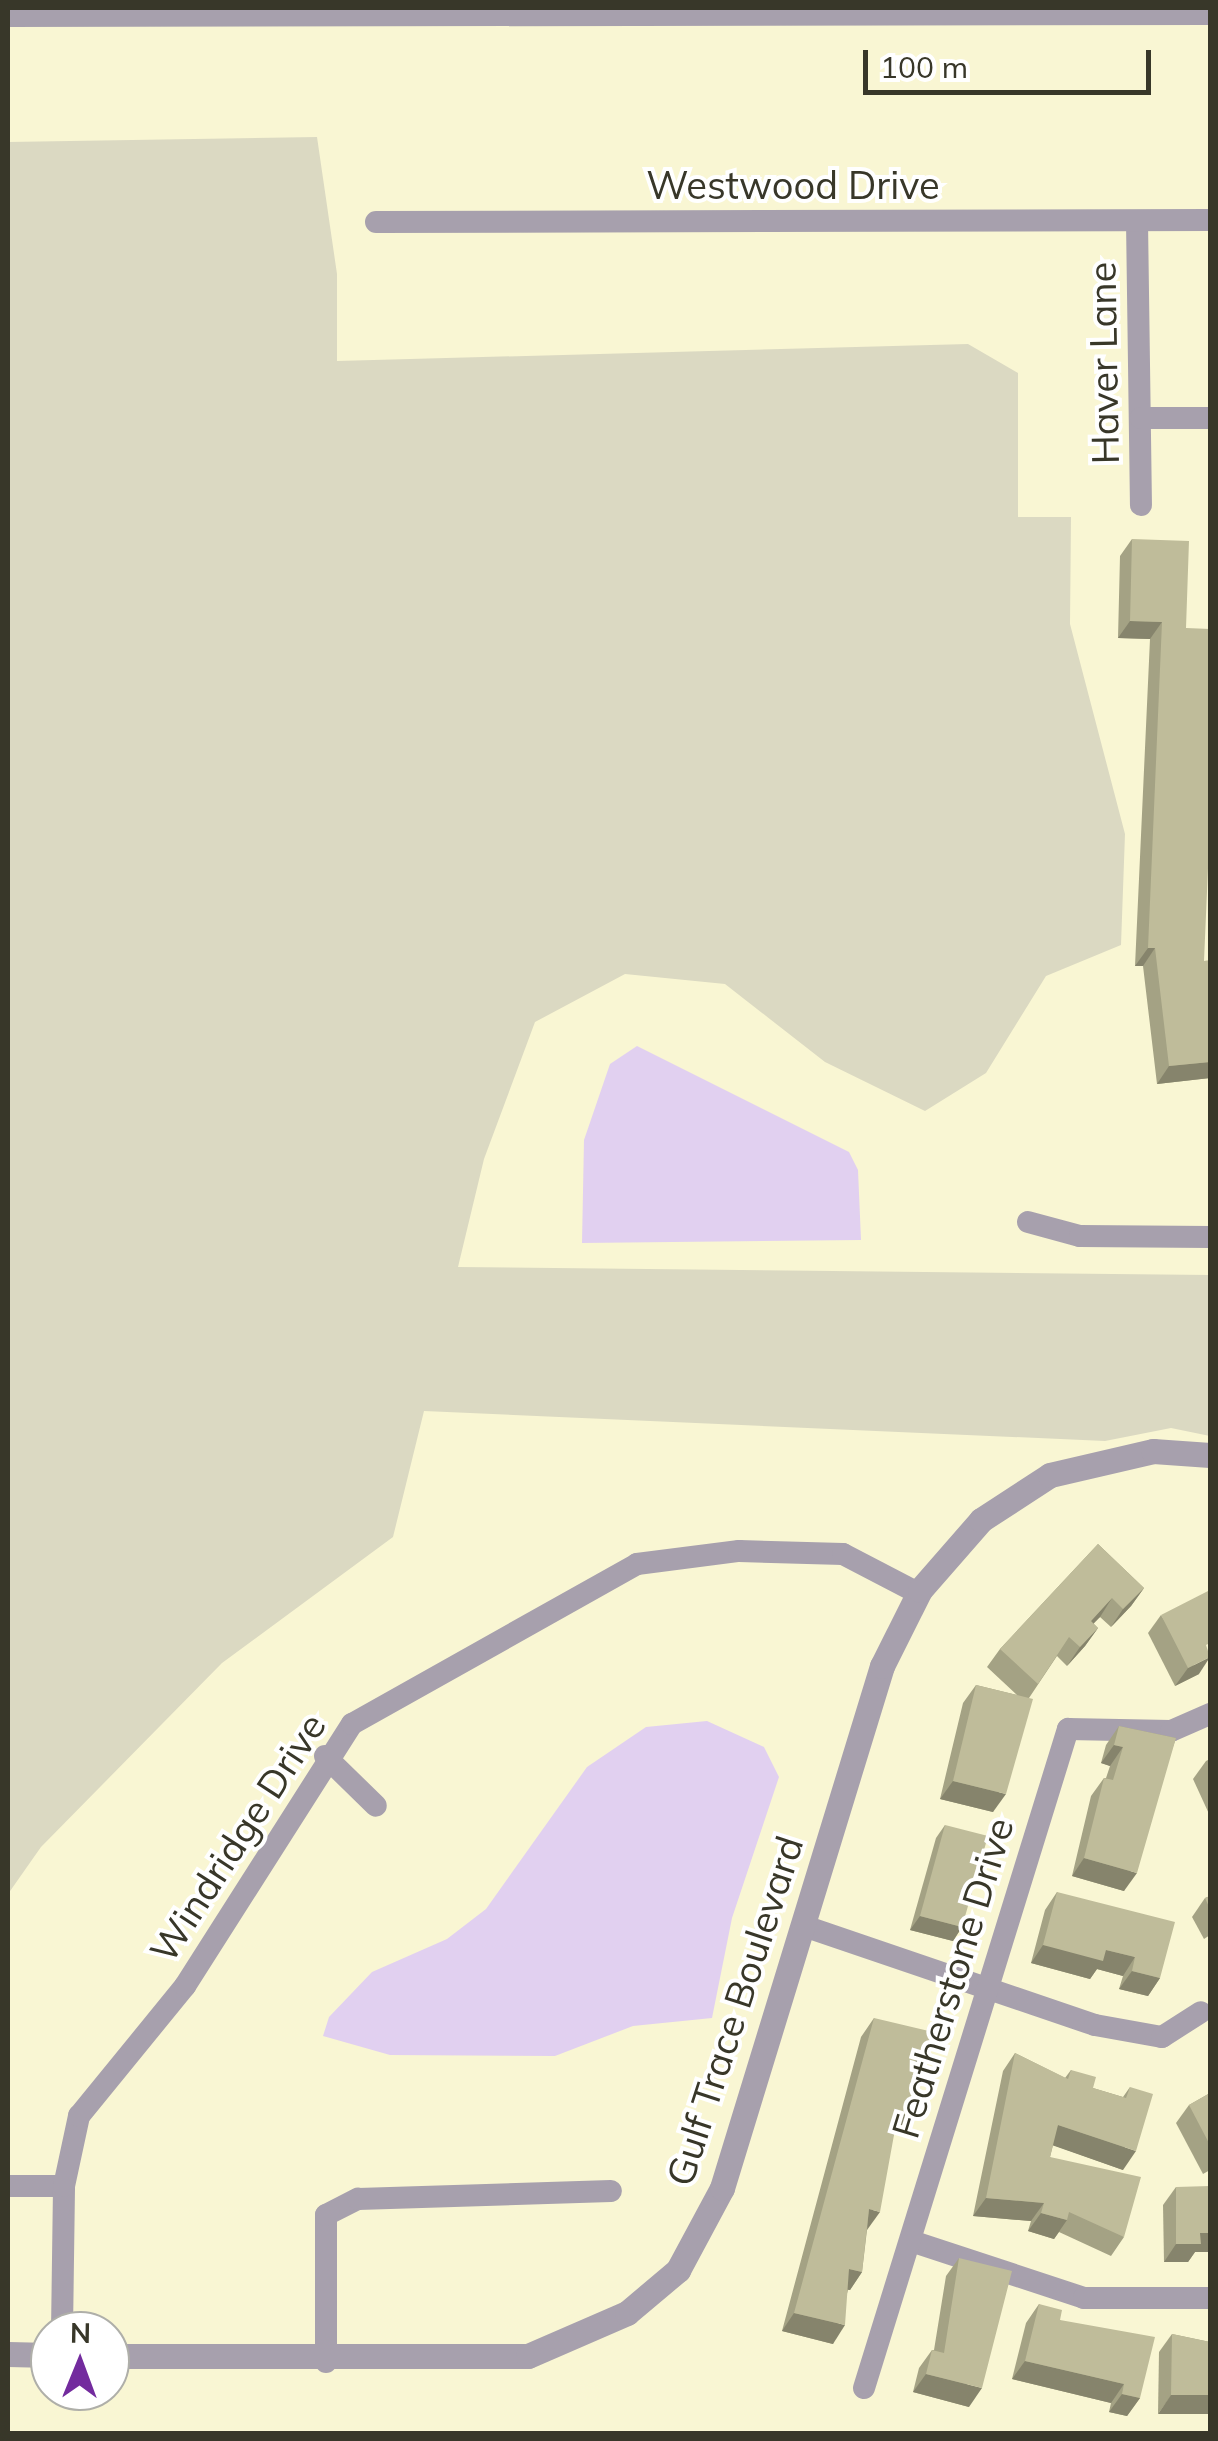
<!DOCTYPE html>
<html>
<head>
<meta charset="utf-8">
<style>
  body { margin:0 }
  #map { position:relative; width:1218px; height:2441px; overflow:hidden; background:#f9f6d3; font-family:Mulish,sans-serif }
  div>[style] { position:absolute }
  .green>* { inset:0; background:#dbd9c2 }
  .water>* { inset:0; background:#e1d0f0 }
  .minor>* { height:22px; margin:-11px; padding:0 11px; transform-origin:11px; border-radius:11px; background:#a7a0ad }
  .tertiary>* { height:25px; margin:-12.5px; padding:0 12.5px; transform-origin:12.5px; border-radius:12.5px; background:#a7a0ad }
  .wall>* { inset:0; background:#a4a284 }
  .shaded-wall>* { inset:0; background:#86846c }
  .building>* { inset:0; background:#bfbc9a }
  span { translate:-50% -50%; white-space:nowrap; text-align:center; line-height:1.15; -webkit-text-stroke:8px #fff; paint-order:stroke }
  .street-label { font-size:38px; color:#383729 }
  .frame { position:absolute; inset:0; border:10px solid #383729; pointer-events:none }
  .north { position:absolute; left:30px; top:2311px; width:100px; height:100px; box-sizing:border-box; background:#fff; border:2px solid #afafa9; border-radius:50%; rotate:1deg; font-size:28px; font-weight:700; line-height:40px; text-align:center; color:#383729 }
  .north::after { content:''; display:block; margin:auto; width:35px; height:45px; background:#732b9e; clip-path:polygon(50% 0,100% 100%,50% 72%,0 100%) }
  .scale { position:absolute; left:863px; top:50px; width:288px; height:45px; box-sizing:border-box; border:5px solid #383729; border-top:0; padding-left:12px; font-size:30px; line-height:35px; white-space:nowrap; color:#383729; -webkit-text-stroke:8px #fff; paint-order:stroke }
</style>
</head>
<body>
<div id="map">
  <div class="green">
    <i style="clip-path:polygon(317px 137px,337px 274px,337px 361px,968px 344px,1018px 373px,1018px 517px,1071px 517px,1070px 624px,1125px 834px,1121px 945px,1046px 976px,986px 1073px,925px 1111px,825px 1062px,725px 984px,625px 974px,535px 1022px,484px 1159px,458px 1267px,1210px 1275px,1210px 1436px,1171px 1428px,1105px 1441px,424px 1411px,393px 1537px,222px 1663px,41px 1847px,8px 1894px,8px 142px)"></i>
  </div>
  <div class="water">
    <i style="clip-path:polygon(637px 1046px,849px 1152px,858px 1170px,861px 1240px,582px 1243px,584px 1140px,610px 1064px)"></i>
    <i style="clip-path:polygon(707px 1721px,764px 1747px,779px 1777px,732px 1918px,712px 2018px,633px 2026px,555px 2056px,390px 2055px,323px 2036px,329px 2017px,372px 1972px,447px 1939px,486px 1909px,587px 1767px,646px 1727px)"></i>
  </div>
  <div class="minor">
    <i style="left:8px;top:16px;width:1202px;rotate:-0.1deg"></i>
    <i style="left:1137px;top:221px;width:284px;rotate:89.2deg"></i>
    <i style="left:376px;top:222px;width:834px;rotate:-0.14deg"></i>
    <i style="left:1141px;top:418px;width:69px"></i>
    <i style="left:1028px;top:1222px;width:54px;rotate:15.1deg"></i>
    <i style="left:1080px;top:1236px;width:130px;rotate:0.4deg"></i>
    <i style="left:325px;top:1756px;width:71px;rotate:44.4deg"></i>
    <i style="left:804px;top:1926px;width:307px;rotate:18.8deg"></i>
    <i style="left:1095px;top:2025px;width:68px;rotate:10.2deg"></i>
    <i style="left:1162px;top:2037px;width:46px;rotate:-32.7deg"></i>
    <i style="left:8px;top:2186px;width:56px"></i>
    <i style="left:911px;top:2241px;width:182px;rotate:18.2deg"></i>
    <i style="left:1084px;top:2298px;width:126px"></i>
    <i style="left:62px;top:2331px;width:145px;rotate:-89.2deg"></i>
    <i style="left:64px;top:2186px;width:72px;rotate:-77.9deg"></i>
    <i style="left:79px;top:2116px;width:168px;rotate:-50.8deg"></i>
    <i style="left:185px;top:1986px;width:311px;rotate:-57.5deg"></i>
    <i style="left:352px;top:1724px;width:327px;rotate:-29.3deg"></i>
    <i style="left:637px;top:1564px;width:103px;rotate:-7.3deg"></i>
    <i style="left:739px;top:1551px;width:104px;rotate:1.7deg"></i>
    <i style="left:843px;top:1554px;width:85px;rotate:27.5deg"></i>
    <i style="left:326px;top:2362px;width:147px;rotate:-90deg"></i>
    <i style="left:326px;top:2215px;width:36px;rotate:-27deg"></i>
    <i style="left:358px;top:2199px;width:253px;rotate:-1.8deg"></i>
    <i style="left:864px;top:2388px;width:690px;rotate:-72.8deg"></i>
    <i style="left:1068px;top:1729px;width:103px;rotate:1.1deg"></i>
    <i style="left:1171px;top:1731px;width:43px;rotate:-23.6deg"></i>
  </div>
  <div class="tertiary">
    <i style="left:8px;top:2354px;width:42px;rotate:1.4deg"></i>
    <i style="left:110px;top:2356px;width:418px"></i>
    <i style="left:528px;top:2356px;width:108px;rotate:-23.5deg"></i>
    <i style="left:627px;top:2313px;width:67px;rotate:-40.1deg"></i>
    <i style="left:678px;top:2270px;width:93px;rotate:-61.8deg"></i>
    <i style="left:722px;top:2188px;width:546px;rotate:-72.96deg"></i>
    <i style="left:882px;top:1666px;width:85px;rotate:-63.4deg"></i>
    <i style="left:920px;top:1590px;width:93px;rotate:-48.9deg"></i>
    <i style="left:981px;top:1520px;width:82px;rotate:-33.1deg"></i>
    <i style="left:1050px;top:1475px;width:106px;rotate:-13.1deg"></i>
    <i style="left:1153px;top:1451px;width:57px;rotate:4deg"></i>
  </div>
  <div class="wall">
    <i style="clip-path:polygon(1132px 539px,1186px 628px,1210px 1078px,1157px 1084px,1143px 966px,1135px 966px,1150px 639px,1118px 638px,1120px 556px)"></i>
    <i style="clip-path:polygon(1098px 1544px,1144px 1588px,1131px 1606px,1111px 1627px,1100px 1617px,1093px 1623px,1098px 1628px,1085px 1646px,1067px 1666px,1057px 1656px,1029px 1698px,993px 1812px,940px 1799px,963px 1703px,976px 1685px,1017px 1695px,987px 1667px,1000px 1649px)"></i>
    <i style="clip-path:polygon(1161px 1615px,1199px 1674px,1175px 1686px,1148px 1633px)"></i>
    <i style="clip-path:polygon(1119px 1726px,1176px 1738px,1124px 1891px,1072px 1876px,1091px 1796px,1104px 1778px,1106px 1778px,1110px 1766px,1101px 1763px,1106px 1745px)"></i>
    <i style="clip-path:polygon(1210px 1759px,1210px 1816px,1193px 1779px,1206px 1761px)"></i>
    <i style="clip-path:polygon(945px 1825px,962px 1927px,953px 1941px,910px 1930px,936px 1838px)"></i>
    <i style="clip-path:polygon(1057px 1892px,1160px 1978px,1148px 1996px,1119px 1989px,1123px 1976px,1097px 1969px,1090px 1979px,1031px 1963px,1045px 1910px)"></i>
    <i style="clip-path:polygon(1210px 1896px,1210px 1935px,1204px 1939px,1192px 1917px,1205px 1898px)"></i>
    <i style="clip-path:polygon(874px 2018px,914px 2073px,909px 2115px,896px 2134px,894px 2133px,867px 2230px,862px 2272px,850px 2290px,848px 2290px,833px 2344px,782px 2331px,861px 2037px)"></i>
    <i style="clip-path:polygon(1015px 2053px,1065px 2078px,1071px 2070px,1093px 2088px,1123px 2097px,1130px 2087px,1123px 2170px,1053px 2145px,1050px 2157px,1124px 2237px,1111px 2256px,1059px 2232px,1054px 2239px,1028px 2231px,1031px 2221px,973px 2216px,1003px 2071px)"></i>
    <i style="clip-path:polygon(1210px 2093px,1210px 2170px,1203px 2174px,1176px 2123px,1189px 2105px)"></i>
    <i style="clip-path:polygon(1176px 2187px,1195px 2252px,1188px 2262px,1164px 2262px,1163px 2205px)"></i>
    <i style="clip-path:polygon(959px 2258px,969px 2407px,913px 2392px,919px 2368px,932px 2350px,934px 2350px,946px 2276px)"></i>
    <i style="clip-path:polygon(1039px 2304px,1060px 2320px,1140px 2398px,1127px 2416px,1109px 2412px,1111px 2403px,1012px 2379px,1026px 2323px)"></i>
    <i style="clip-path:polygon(1172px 2334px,1210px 2342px,1158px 2414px,1159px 2352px)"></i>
  </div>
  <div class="shaded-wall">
    <i style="clip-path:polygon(1130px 621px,1162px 622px,1150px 639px,1118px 638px)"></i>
    <i style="clip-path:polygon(1148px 948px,1155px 948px,1143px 966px,1135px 966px)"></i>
    <i style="clip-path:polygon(1210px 1062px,1210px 1078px,1157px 1084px,1169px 1066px)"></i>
    <i style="clip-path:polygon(1144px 1588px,1131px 1606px,1111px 1627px,1123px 1609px)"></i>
    <i style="clip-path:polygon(1112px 1598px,1100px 1617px,1078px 1640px,1091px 1621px)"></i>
    <i style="clip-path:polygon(1098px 1628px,1085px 1646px,1067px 1666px,1080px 1647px)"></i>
    <i style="clip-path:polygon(1210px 1657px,1199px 1674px,1175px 1686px,1188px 1668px)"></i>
    <i style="clip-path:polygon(1114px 1745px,1123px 1747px,1110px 1766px,1101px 1763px)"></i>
    <i style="clip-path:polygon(953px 1781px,1006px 1794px,993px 1812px,940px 1799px)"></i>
    <i style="clip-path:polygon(1084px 1858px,1137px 1873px,1124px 1891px,1072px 1876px)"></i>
    <i style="clip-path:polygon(920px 1916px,962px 1927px,953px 1941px,910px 1930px)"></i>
    <i style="clip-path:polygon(1043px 1945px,1106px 1950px,1135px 1957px,1123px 1976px,1097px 1969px,1090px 1979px,1031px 1963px)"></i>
    <i style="clip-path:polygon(1132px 1971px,1160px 1978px,1148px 1996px,1119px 1989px)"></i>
    <i style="clip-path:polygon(916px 2052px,927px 2055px,914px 2074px)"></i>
    <i style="clip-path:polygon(898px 2113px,909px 2115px,896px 2134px,885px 2131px)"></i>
    <i style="clip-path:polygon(1058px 2125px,1136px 2151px,1123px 2170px,1046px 2143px)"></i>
    <i style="clip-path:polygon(986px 2198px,1044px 2203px,1031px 2221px,973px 2216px)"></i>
    <i style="clip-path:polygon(869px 2209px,880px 2212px,867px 2230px)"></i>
    <i style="clip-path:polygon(1041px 2213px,1067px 2220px,1054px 2239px,1028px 2231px)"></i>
    <i style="clip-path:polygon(1200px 2233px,1210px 2233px,1210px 2252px,1195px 2252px,1188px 2262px,1164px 2262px,1176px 2244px)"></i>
    <i style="clip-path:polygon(849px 2269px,862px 2272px,850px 2290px,836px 2287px)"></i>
    <i style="clip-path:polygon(794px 2313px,845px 2325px,833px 2344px,782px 2331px)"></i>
    <i style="clip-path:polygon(1025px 2361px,1124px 2384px,1111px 2403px,1012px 2379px)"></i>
    <i style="clip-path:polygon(926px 2374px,982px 2388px,969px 2407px,913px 2392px)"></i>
    <i style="clip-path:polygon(1122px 2394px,1140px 2398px,1127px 2416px,1109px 2412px)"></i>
    <i style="clip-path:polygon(1171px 2395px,1210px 2395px,1210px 2414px,1158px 2414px)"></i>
  </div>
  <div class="building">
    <i style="clip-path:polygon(1132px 539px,1189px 541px,1186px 628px,1210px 629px,1210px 822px,1204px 961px,1210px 960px,1210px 1062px,1169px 1066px,1155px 948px,1148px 948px,1162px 622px,1130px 621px)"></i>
    <i style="clip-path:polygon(1098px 1544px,1144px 1588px,1123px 1609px,1112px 1598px,1091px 1621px,1098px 1628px,1080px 1647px,1069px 1637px,1038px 1684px,1000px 1649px)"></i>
    <i style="clip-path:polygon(1210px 1590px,1210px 1643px,1206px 1645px,1210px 1657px,1188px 1668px,1161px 1615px)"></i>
    <i style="clip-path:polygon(976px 1685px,1033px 1699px,1006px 1794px,953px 1781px)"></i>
    <i style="clip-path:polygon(1119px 1726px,1176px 1738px,1137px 1873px,1084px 1858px,1104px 1778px,1113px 1780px,1123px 1747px,1114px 1745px)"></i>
    <i style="clip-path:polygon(945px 1825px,988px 1836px,962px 1927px,920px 1916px)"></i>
    <i style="clip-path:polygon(1057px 1892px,1175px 1922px,1160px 1978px,1132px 1971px,1135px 1957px,1106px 1950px,1103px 1961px,1043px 1945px)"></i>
    <i style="clip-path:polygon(1210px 1896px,1210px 1909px,1205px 1898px)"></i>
    <i style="clip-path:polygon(874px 2018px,933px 2032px,927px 2055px,916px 2052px,909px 2115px,898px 2113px,880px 2212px,869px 2209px,862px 2272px,849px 2269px,845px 2325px,794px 2313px)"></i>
    <i style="clip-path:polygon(1015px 2053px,1068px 2079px,1071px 2070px,1096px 2077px,1093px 2088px,1126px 2098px,1130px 2087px,1153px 2094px,1136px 2151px,1058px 2125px,1050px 2157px,1141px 2177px,1124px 2237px,1069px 2212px,1067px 2220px,1041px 2213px,1044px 2203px,986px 2198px)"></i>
    <i style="clip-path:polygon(1210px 2093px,1210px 2145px,1189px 2105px)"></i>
    <i style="clip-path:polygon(1210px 2186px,1210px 2233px,1200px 2233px,1201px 2244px,1176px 2244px,1176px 2187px)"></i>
    <i style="clip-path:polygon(959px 2258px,1012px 2271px,982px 2388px,926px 2374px,932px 2350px,944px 2353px)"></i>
    <i style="clip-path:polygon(1039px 2304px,1062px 2310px,1060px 2320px,1155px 2337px,1140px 2398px,1122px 2394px,1124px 2384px,1025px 2361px)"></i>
    <i style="clip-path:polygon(1172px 2334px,1210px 2342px,1210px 2395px,1171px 2395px)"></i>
  </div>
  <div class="street-label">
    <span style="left:793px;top:186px">Westwood Drive</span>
    <span style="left:1104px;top:363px;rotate:-91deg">Haver Lane</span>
    <span style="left:238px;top:1838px;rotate:-57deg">Windridge Drive</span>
    <span style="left:953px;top:1978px;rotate:-73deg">Featherstone Drive</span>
    <span style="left:735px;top:2011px;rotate:-72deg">Gulf Trace Boulevard</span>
  </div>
  <div class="frame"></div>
  <div class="north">N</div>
  <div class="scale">100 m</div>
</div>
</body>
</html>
